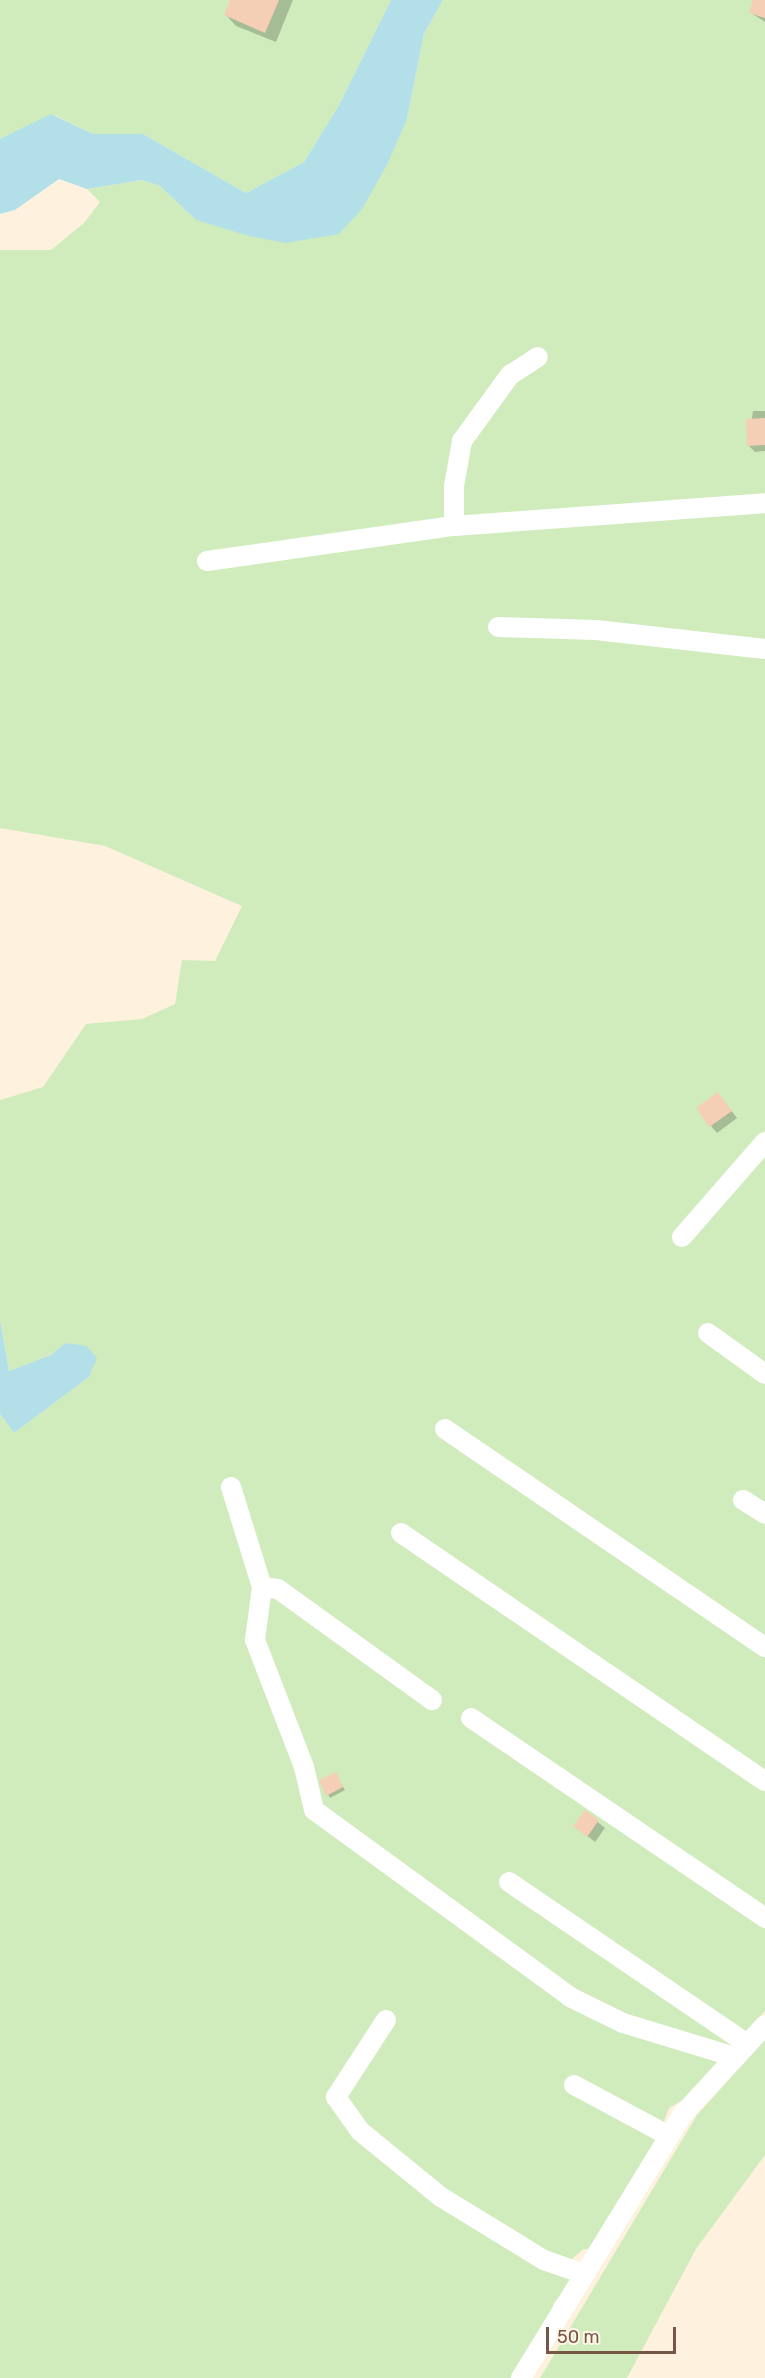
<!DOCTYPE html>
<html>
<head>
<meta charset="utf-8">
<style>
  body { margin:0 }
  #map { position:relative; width:765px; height:2378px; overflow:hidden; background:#fef2df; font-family:Rubik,sans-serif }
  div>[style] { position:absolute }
  .green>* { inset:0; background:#d0ecbd }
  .water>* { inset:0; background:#b3e0e8 }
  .shadow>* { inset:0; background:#0003 }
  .building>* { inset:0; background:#f5cfb5 }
  .minor>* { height:20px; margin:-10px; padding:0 10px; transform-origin:10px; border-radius:10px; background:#fff }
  span { translate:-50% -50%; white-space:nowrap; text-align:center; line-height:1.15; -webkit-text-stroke:4.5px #fff6e7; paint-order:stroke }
  .scale { position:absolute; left:546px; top:2327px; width:130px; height:27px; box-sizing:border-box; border:3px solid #765745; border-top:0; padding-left:8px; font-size:18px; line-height:21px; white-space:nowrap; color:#765745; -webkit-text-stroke:4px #fff6e7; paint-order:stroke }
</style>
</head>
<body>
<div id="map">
  <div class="green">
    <i style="clip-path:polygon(0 0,391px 0,339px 105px,304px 162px,246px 193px,143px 134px,93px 134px,52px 114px,0 139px)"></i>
    <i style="clip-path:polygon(443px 0,765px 0,765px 2011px,688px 2097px,669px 2108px,656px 2143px,591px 2250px,583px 2249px,570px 2261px,573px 2280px,554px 2303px,545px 2326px,513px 2378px,0 2378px,0 1414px,14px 1433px,89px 1377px,65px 1343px,51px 1355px,9px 1371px,0 1320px,0 1100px,43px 1087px,86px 1024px,142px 1019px,175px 1004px,182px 960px,215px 961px,242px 906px,105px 846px,0 828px,0 250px,51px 250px,84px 223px,100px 202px,87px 189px,142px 180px,160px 186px,196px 220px,407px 119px,424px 34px)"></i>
    <i style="clip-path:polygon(765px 2040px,765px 2155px,696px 2249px,627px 2378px,540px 2378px,697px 2115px)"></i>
  </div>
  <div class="water">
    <i style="clip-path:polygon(391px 0,443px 0,424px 34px,407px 119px,387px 165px,362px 209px,339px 234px,286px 243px,249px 236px,196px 220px,160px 186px,142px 180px,87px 189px,59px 179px,15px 210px,0 214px,0 139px,51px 114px,93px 134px,143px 134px,246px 193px,304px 162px,339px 105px)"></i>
    <i style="clip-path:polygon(0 1320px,9px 1371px,51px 1355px,65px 1343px,87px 1346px,97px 1358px,89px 1377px,14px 1433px,0 1414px)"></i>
  </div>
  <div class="shadow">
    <i style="clip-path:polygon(232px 0,293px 0,276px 42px,236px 26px,226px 15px)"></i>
    <i style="clip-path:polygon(755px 0,765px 0,765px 22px,751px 13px)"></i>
    <i style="clip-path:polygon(753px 411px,765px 411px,765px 451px,755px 452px,748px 445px)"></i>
    <i style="clip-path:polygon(718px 1094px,737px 1118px,717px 1133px,711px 1126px)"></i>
    <i style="clip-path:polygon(335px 1774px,345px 1790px,330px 1798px,321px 1781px)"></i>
    <i style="clip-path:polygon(585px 1812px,605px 1828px,595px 1842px,575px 1826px)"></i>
  </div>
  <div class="building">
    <i style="clip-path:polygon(230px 0,279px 0,265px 33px,224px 15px)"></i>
    <i style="clip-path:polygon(753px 0,765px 0,765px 18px,749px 13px)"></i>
    <i style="clip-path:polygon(765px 418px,765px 445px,747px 446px,746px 419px)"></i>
    <i style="clip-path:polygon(718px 1092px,732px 1111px,709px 1127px,696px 1108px)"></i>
    <i style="clip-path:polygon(336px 1772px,343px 1787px,326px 1796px,319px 1780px)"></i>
    <i style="clip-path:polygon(585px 1810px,599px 1820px,587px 1837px,573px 1826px)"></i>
  </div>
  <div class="minor">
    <i style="left:454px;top:526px;width:40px;rotate:-90deg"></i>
    <i style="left:454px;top:486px;width:46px;rotate:-79.9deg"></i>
    <i style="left:462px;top:441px;width:82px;rotate:-54deg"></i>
    <i style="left:510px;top:375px;width:33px;rotate:-33deg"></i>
    <i style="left:207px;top:561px;width:249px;rotate:-8.1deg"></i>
    <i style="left:454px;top:526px;width:312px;rotate:-4.2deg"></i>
    <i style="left:498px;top:627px;width:98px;rotate:1.8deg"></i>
    <i style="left:596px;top:630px;width:170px;rotate:6.4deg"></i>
    <i style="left:682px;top:1237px;width:126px;rotate:-48.9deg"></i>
    <i style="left:708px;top:1333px;width:70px;rotate:35.7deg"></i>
    <i style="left:445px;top:1429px;width:387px;rotate:34.3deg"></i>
    <i style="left:231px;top:1487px;width:105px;rotate:72.8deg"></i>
    <i style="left:262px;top:1587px;width:53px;rotate:97.5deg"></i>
    <i style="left:255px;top:1640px;width:136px;rotate:68.9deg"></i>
    <i style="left:304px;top:1767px;width:44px;rotate:76.9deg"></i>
    <i style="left:314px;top:1810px;width:317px;rotate:36.1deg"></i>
    <i style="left:570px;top:1997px;width:59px;rotate:26.1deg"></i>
    <i style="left:623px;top:2023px;width:117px;rotate:16.9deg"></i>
    <i style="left:743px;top:1500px;width:26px;rotate:32deg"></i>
    <i style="left:401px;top:1533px;width:440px;rotate:34.3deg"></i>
    <i style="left:262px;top:1587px;width:16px;rotate:7deg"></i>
    <i style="left:278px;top:1589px;width:190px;rotate:35.8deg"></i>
    <i style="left:471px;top:1718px;width:356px;rotate:34.2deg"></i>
    <i style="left:509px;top:1882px;width:288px;rotate:34.2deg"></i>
    <i style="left:386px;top:2020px;width:92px;rotate:123deg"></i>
    <i style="left:336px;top:2097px;width:42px;rotate:54.8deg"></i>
    <i style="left:360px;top:2131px;width:104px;rotate:39.2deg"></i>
    <i style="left:441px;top:2197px;width:121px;rotate:31.5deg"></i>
    <i style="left:544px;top:2260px;width:42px;rotate:19.3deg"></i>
    <i style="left:574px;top:2085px;width:108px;rotate:28.2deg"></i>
    <i style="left:521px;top:2378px;width:308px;rotate:-58.5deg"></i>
    <i style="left:682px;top:2115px;width:122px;rotate:-47.3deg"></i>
  </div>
  <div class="scale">50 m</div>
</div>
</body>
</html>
